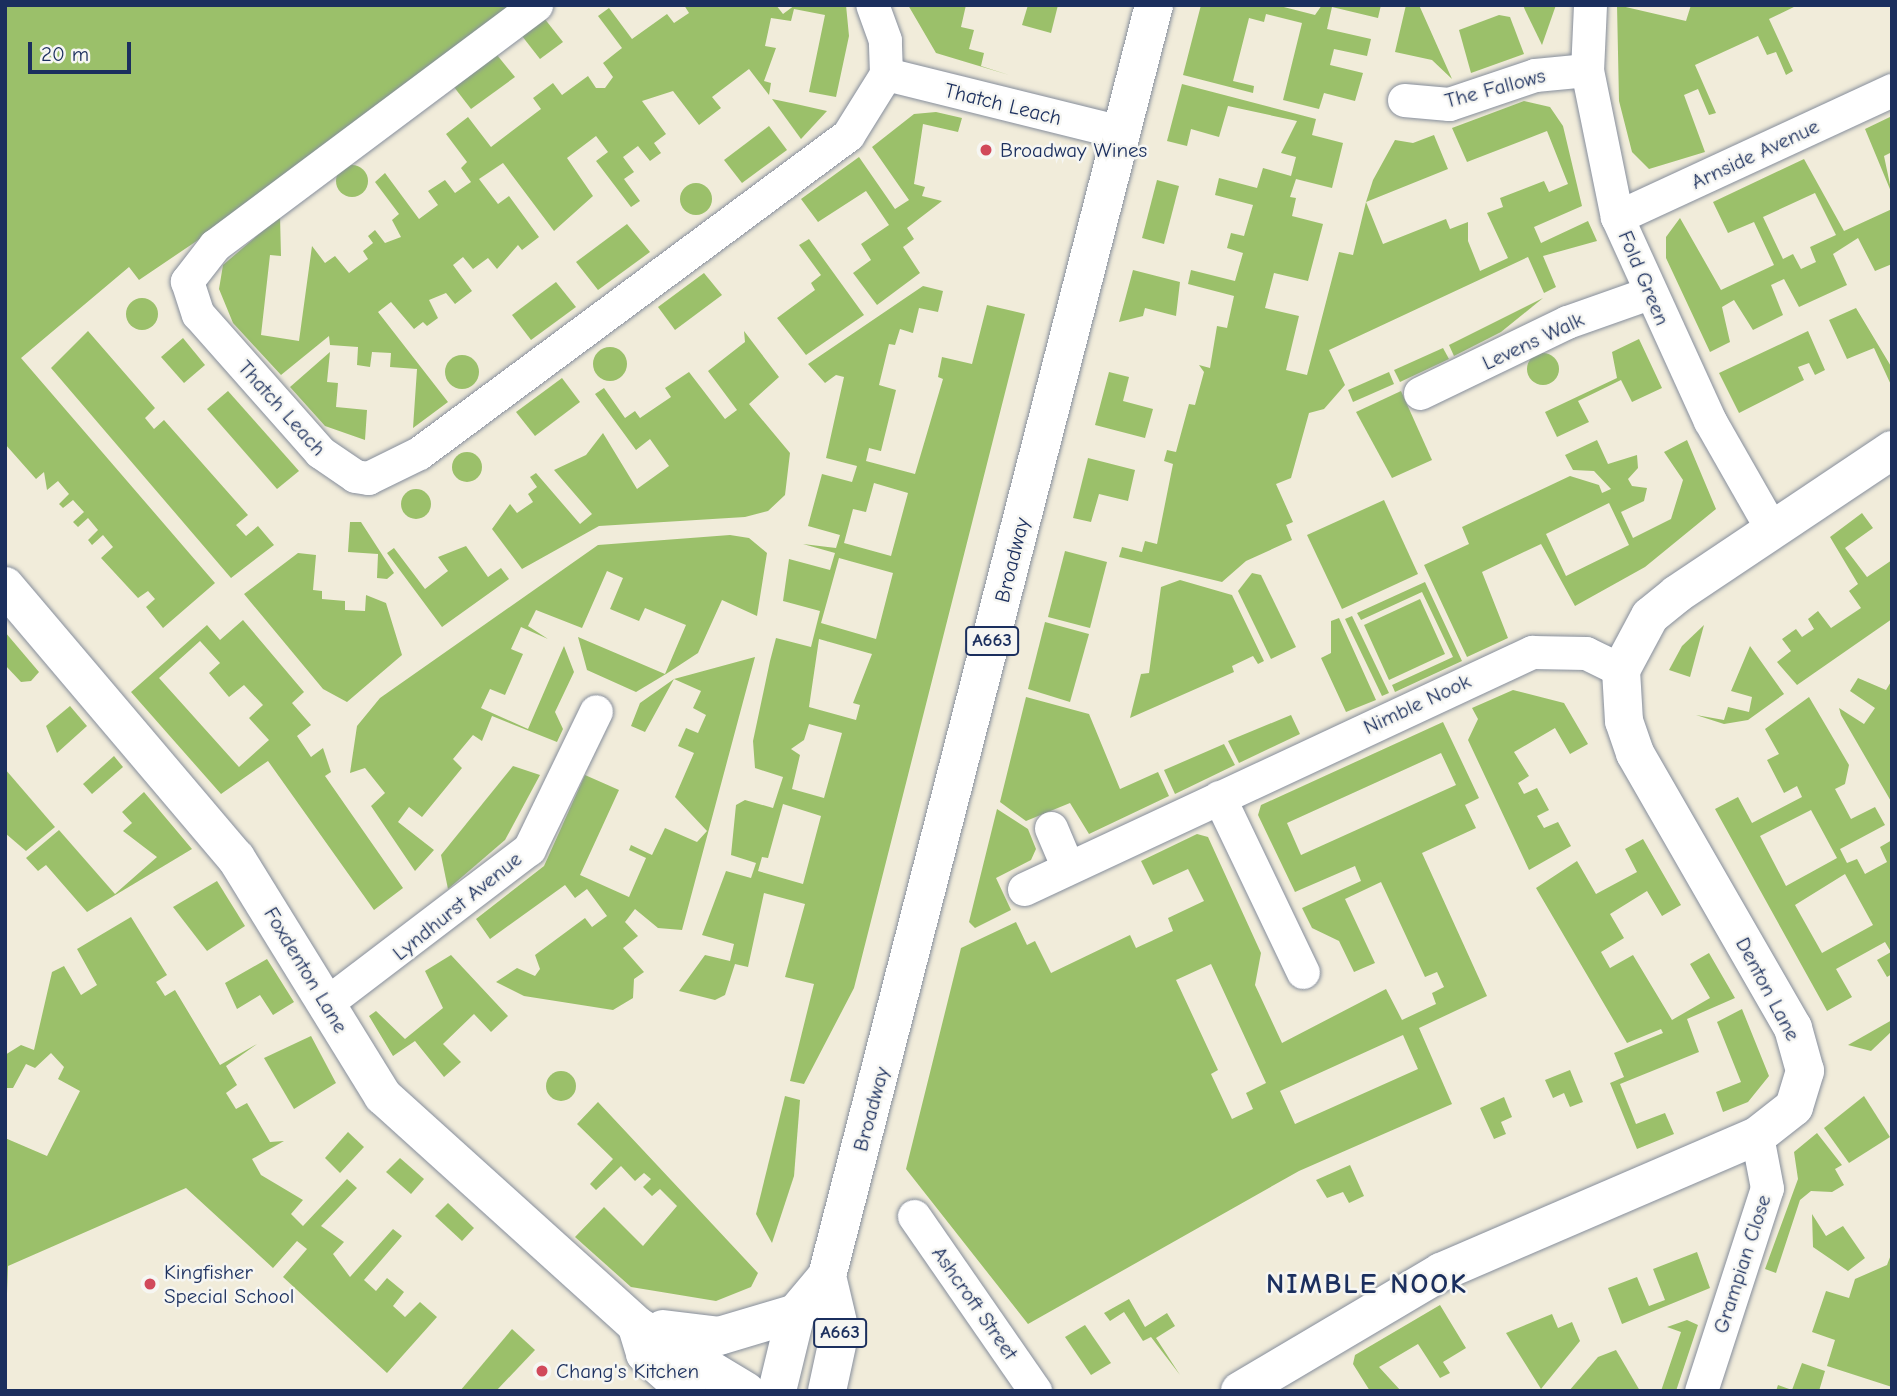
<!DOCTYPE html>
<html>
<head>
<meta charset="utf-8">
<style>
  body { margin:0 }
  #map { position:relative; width:1897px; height:1396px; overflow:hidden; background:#f1ecda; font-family:"Comic Neue",sans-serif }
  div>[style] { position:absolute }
  .green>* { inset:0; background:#9bc06a }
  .round { border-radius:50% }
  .roads { filter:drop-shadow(0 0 2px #868e9c) drop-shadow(0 0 2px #868e9c) }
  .street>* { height:33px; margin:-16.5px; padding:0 16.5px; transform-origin:16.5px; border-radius:16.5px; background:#fff }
  .secondary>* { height:38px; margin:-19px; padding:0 19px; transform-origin:19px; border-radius:19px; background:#fff }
  .highway>* { height:38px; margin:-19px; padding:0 19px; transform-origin:19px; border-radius:19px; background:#fff }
  .dots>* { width:19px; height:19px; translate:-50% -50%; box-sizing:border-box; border:4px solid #f6f6f2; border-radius:50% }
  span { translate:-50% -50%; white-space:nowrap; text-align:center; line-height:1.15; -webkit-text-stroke:5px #f6f6f2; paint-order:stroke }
  .shield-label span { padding:2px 5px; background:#f6f6f2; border:2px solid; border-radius:5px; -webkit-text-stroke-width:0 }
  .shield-label { font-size:19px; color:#1b2f5e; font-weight:700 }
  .street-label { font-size:21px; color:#1b2f5e }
  .poi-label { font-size:21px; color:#1b2f5e }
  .left { translate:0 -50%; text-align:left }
  .district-label { font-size:28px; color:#1b2f5e; font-weight:700; letter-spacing:2px }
  .frame { position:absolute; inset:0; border:7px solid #1b2f5e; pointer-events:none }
  .scale { position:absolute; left:28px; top:42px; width:103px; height:32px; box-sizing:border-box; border:4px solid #1b2f5e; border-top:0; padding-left:9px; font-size:21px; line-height:24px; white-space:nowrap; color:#1b2f5e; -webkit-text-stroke:5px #f6f6f2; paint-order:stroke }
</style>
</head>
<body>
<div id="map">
  <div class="green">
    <i style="clip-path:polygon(5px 5px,516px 5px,210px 232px,139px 280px,129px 267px,21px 358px,215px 583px,163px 628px,146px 607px,155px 599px,148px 591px,138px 598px,101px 558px,113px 547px,103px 535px,92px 545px,88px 540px,98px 530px,88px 518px,78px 527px,73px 522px,84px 512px,73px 500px,63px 508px,59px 504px,69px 494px,58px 481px,47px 490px,44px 472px,36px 479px,5px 444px)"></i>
    <i style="clip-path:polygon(684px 5px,776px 5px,783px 14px,795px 5px,846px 5px,849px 36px,836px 97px,809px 92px,825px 15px,794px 9px,791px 21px,771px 18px,765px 46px,776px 48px,764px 81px,771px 83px,769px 95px,749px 69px,712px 97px,721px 108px,699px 125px,673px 91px,642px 101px,666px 134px,654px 143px,661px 153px,650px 161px,638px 146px,623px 157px,634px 172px,624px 179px,640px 201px,631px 207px,596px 161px,608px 152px,596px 136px,567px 158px,593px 196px,554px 231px,503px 163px,479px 179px,498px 204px,509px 196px,539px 237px,522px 250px,518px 245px,497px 269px,488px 258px,473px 269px,463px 257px,453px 265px,472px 291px,455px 304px,446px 293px,429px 300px,438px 318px,427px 326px,423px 322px,414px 329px,391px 302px,378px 312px,448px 402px,413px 428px,417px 369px,390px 367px,391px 353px,372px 352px,370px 367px,357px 365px,358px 347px,330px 345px,329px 336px,281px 375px,233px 323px,219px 289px,223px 265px,280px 216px,281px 256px,270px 255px,261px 335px,299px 341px,312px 246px,325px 263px,335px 256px,349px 273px,368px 259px,363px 251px,373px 243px,368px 236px,375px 230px,385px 243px,401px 237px,392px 220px,399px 214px,375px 182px,385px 173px,419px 219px,438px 205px,428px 191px,445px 180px,455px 193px,471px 182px,461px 168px,467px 162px,446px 134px,468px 117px,491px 147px,541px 109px,533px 98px,553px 83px,562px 95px,588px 76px,596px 88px,605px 88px,613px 77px,603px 63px,622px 48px,598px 16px,609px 8px,632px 39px,667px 14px,674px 23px,689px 13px)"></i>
    <i style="clip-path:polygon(908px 5px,966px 5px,961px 27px,974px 30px,969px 49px,984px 53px,981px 66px,1009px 75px,936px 53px)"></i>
    <i style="clip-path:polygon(1028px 5px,1058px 5px,1051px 33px,1022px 25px)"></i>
    <i style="clip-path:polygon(1201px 5px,1276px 5px,1315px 15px,1322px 5px,1381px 5px,1378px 18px,1332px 7px,1327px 29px,1371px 39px,1367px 56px,1334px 49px,1330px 65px,1363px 73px,1355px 101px,1324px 93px,1319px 109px,1283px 100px,1302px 23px,1266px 14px,1264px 22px,1249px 18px,1233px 81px,1254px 86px,1253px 93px,1183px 75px)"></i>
    <i style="clip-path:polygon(1406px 5px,1419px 5px,1452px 79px,1432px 60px,1395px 52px)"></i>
    <i style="clip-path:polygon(1523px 5px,1556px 5px,1542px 45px,1525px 10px)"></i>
    <i style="clip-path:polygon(1617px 5px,1686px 21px,1691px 5px,1798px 5px,1769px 19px,1793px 71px,1786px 75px,1776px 52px,1767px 55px,1758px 36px,1695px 65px,1716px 113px,1709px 115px,1698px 89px,1684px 95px,1705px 152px,1649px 169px,1632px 152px,1619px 101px)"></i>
    <i style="clip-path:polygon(1499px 15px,1510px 17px,1524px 54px,1471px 73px,1459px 30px)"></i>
    <i style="clip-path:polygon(544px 18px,563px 42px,540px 59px,522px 36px)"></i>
    <i style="clip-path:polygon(497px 55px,515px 77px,471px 109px,454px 87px)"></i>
    <i style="clip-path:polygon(1182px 84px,1316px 119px,1312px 135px,1343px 143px,1332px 188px,1296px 179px,1290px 197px,1296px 198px,1292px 216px,1323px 224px,1308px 281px,1274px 273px,1265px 308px,1299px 316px,1286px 370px,1307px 375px,1339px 252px,1353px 255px,1366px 202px,1373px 180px,1395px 140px,1413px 143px,1434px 135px,1448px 169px,1366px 202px,1383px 244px,1446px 219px,1450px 229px,1468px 222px,1468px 241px,1480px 271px,1508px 258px,1487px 213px,1503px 207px,1500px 198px,1544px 181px,1549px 192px,1568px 184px,1547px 131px,1467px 162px,1452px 128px,1524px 101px,1550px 107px,1563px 126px,1582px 206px,1534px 227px,1541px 243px,1588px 221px,1597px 241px,1543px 256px,1556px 287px,1544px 293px,1528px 257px,1329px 350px,1345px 385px,1324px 409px,1309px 413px,1291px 478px,1276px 484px,1293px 522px,1286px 525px,1292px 540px,1246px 561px,1222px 582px,1119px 557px,1122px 547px,1142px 552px,1145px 541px,1157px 544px,1173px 464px,1164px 461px,1167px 450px,1176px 452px,1189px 404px,1195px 405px,1204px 372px,1199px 365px,1210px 368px,1217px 326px,1227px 328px,1234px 296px,1188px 284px,1191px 270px,1235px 281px,1243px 253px,1227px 248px,1231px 233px,1244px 236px,1253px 205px,1215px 195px,1219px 178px,1257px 188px,1263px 168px,1291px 176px,1296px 157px,1281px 153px,1297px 121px,1228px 106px,1219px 137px,1191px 129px,1187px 146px,1167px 141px)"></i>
    <i style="clip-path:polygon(772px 99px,796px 104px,827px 111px,801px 139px)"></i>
    <i style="clip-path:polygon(936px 112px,962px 118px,958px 132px,923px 124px,914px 184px,925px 187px,922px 196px,942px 201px,907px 228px,914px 239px,903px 247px,920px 273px,877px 305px,853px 273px,871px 260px,861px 244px,889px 225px,866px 191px,818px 222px,801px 199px,859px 157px,895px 209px,909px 200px,872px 147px,914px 114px)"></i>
    <i style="clip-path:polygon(1892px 116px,1892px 152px,1884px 156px,1892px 194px,1865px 129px)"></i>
    <i style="clip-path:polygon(769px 126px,787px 150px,742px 183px,724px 160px)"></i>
    <i style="clip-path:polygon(evenodd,1804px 159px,1844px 231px,1892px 209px,1892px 264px,1875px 271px,1858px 238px,1833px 254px,1847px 285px,1799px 307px,1784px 279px,1771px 285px,1783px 315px,1753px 330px,1734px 300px,1722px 307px,1730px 342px,1710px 352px,1666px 258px,1666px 237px,1680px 218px,1721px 290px,1774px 265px,1754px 222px,1728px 233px,1713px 202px,1804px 159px,1815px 193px,1836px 235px,1810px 247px,1816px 262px,1801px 269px,1793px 254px,1783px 259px,1763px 217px,1815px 193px)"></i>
    <i class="round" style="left:336px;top:165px;width:32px;height:32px"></i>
    <i style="clip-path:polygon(1157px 180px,1179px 186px,1164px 244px,1142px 238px)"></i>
    <i class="round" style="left:680px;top:183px;width:32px;height:32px"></i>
    <i style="clip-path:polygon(627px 224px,650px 252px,598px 290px,576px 262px)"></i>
    <i style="clip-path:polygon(809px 239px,864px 315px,806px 355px,777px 318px,815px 290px,811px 283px,821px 275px,799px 245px)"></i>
    <i style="clip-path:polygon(1133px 270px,1180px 282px,1176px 316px,1145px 308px,1143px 316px,1119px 322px)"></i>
    <i style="clip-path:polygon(704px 273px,722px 295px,675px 330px,658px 307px)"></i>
    <i style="clip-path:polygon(556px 282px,576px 307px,531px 340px,512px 315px)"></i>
    <i style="clip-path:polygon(evenodd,923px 286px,943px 291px,938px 312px,919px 308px,913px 333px,900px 329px,895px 345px,889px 344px,879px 385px,896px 390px,881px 451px,869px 448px,866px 461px,915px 474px,943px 379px,938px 377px,942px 357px,972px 364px,987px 305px,1025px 314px,854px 988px,804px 1084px,790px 1081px,814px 984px,785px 977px,805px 904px,764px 893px,748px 967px,735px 964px,725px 995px,715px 1000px,679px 991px,705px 955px,730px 961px,734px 944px,702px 935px,726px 871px,751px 878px,756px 863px,731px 855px,736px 805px,745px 800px,773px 808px,783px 777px,755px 768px,753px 741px,770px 661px,776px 638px,811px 647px,820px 611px,783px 601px,789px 559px,830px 570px,835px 553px,803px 544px,836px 548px,840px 535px,808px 526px,822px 474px,852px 482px,857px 466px,826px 458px,844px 377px,836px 375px,825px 383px,808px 364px,923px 286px,874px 483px,908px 493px,891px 556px,844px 543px,853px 509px,866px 512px,874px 483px,923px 286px,839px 558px,893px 573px,876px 639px,821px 623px,839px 558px,923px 286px,819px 639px,872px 654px,853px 703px,860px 705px,856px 720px,809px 707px,819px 639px,923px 286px,809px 724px,842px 733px,824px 798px,792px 789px,800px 755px,791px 749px,804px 740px,809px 724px,923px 286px,783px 804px,821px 816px,803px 884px,758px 871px,762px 857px,768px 858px,783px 804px)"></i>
    <i style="clip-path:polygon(1543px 298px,1501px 332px,1454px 356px,1449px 345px)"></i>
    <i class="round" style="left:126px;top:298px;width:32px;height:32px"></i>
    <i style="clip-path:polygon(1856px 308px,1892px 368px,1892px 387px,1874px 348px,1847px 359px,1829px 320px)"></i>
    <i style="clip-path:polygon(88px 331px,155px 408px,145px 418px,154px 429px,164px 420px,248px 515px,236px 525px,246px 536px,258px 526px,274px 545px,231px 578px,51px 368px)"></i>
    <i style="clip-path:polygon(744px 331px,779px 377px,749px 404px,790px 453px,785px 495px,768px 511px,745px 517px,599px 526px,522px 569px,492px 529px,510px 504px,517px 513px,533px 502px,528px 494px,537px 487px,530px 477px,536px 473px,580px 524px,592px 514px,554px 470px,586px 455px,603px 433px,637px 489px,669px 466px,650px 439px,636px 450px,595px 394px,604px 388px,625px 418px,635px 411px,640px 418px,671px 397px,665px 388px,689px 372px,725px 419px,737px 410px,708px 371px,745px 342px)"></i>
    <i style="clip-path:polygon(1808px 331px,1825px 370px,1815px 375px,1809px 363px,1798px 367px,1804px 380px,1739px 413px,1719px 373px)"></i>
    <i style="clip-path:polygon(183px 338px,205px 365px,184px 383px,161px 357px)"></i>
    <i style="clip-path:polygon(1639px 339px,1662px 388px,1632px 402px,1621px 380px,1578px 401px,1589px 422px,1557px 437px,1545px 412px,1617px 378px,1612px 352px)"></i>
    <i class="round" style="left:593px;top:347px;width:34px;height:34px"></i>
    <i style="clip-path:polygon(1443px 348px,1449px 359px,1400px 382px,1394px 370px)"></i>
    <i style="clip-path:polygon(330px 352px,327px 382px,338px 383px,336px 407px,367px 410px,365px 440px,325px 426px,290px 387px)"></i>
    <i class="round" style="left:1527px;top:353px;width:32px;height:32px"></i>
    <i class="round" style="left:445px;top:355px;width:34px;height:34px"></i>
    <i style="clip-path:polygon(1109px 372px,1129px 377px,1123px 401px,1153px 409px,1145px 438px,1095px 425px)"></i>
    <i style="clip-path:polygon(1389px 372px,1394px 384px,1353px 402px,1348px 390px)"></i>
    <i style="clip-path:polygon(562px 378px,580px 402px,535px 436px,516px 412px)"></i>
    <i style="clip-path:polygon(228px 391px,299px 471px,277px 489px,207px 409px)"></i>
    <i style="clip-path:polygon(1401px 391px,1432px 460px,1392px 478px,1356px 412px)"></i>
    <i style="clip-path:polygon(evenodd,1597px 440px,1608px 464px,1637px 455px,1638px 468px,1628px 479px,1632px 486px,1647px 488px,1644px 501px,1621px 512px,1633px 538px,1671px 519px,1683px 480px,1664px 452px,1687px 440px,1716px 509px,1645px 567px,1575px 606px,1541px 544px,1482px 572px,1508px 638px,1467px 657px,1424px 565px,1469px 544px,1462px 527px,1570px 476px,1599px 485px,1602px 493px,1611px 489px,1594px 471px,1573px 470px,1565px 455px,1597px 440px,1609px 503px,1629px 545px,1566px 576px,1546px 534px,1609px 503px)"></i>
    <i class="round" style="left:452px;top:452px;width:30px;height:30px"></i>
    <i style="clip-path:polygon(1088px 458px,1135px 470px,1128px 501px,1099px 494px,1091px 522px,1073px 518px)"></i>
    <i class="round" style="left:401px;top:489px;width:30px;height:30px"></i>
    <i style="clip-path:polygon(1384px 500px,1418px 574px,1342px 609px,1307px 535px)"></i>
    <i style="clip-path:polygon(1862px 513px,1873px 528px,1845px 548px,1867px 577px,1892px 560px,1892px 619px,1797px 685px,1777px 662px,1791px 651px,1782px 639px,1796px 629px,1802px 637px,1814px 629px,1808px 619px,1818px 611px,1831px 628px,1861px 608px,1849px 591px,1858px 584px,1830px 537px)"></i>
    <i style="clip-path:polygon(350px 522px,361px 522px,394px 573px,387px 579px,377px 578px,378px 554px,348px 552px)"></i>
    <i style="clip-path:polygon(730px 535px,749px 538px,767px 553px,757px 616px,722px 600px,698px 653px,666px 674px,636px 692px,587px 670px,578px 637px,665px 674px,686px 625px,645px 608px,639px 621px,610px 609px,623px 578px,607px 571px,582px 628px,536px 610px,528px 626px,548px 639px,521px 627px,511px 649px,523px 654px,505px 695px,490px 689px,481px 708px,528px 729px,564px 646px,574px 672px,555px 712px,563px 729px,557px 742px,492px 716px,482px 741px,473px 735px,453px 759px,462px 768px,422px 817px,409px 807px,398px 822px,434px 850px,415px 871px,371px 806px,385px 793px,365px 768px,350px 773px,357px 726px,380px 698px,598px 545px)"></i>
    <i style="clip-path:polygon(466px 546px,488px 577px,501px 568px,509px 579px,442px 627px,387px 553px,394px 548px,425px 589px,448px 571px,438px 557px)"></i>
    <i style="clip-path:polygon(1065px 551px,1107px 562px,1090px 628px,1048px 617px)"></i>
    <i style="clip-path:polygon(298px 553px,316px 555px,313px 590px,322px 591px,322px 599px,345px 601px,345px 610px,365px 611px,366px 595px,386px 603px,402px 655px,347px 702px,323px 689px,244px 594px)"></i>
    <i style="clip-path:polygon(1252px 573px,1261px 575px,1296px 647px,1271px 659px,1238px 591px)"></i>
    <i style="clip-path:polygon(1180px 580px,1232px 595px,1264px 661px,1258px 664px,1253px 656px,1232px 666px,1234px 672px,1130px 718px,1141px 674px,1149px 673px,1161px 587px)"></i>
    <i style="clip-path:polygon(1425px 582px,1462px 661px,1395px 692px,1392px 685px,1453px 657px,1422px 592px,1361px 620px,1357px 613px)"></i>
    <i style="clip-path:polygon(1420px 599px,1445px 654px,1389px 680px,1364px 625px)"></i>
    <i style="clip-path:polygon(1352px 616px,1389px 693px,1382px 696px,1345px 619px)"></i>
    <i style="clip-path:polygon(1339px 618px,1376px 700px,1346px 712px,1321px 658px,1331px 653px,1331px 621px)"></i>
    <i style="clip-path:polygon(evenodd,243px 620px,304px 692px,292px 703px,311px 725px,297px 736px,311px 757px,323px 748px,331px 772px,325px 776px,403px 888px,374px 910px,268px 761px,221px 794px,131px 692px,207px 625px,220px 640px,243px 620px,200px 641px,220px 663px,209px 673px,229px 697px,244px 685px,263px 705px,249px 718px,269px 740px,239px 767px,159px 678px,200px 641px)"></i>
    <i style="clip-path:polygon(1045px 622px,1089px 634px,1070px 702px,1028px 689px)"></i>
    <i style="clip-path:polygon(1704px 625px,1690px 677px,1669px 670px,1682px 646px)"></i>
    <i style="clip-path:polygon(5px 632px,39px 672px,31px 681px,21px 682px,5px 665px)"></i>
    <i style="clip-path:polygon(1750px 646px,1784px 694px,1748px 720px,1724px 724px,1696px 715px,1724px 720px,1728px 707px,1749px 712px,1752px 697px,1731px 691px)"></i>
    <i style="clip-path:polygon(755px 657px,682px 930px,658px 928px,635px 909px,625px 922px,638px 936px,623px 948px,644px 972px,634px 979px,633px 998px,613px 1010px,524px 996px,496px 982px,517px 968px,535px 976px,540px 969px,535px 955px,585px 918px,592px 927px,607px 916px,587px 889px,575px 898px,565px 885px,490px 939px,476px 919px,544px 866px,585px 775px,619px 790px,580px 875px,629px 897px,646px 858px,629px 850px,631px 845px,652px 855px,665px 828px,697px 842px,707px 831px,675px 797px,694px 753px,678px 746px,686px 728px,698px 733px,706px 715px,693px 708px,701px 691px,674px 679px,645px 732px,631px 726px,640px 703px,674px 679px)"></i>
    <i style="clip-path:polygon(1858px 678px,1886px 690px,1892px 680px,1892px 803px,1841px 715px,1839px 708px,1864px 724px,1875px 708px,1850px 691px)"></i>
    <i style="clip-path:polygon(1513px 690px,1564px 703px,1588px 744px,1570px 754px,1555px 728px,1514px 752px,1529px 776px,1518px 783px,1524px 794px,1537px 788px,1549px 810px,1537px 816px,1544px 828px,1558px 822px,1571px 846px,1529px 870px,1468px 740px,1478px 719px,1472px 708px)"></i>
    <i style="clip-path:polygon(1026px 697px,1089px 714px,1120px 789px,1158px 772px,1169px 796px,1089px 834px,1070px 803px,1026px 821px,1000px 802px)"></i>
    <i style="clip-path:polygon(evenodd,1809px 697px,1849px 765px,1845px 784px,1835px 789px,1851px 819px,1875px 807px,1885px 825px,1840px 849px,1847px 863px,1857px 859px,1865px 874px,1887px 862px,1880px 847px,1892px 840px,1892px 974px,1887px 977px,1877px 960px,1891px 952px,1885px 942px,1836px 969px,1852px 997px,1827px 1011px,1715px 809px,1738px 797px,1752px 823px,1802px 797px,1797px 786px,1784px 793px,1767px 760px,1779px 754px,1765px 729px,1809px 697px,1811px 810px,1837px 858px,1786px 886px,1760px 836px,1811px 810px,1809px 697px,1845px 874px,1873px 925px,1822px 953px,1795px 905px,1845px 874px)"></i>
    <i style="clip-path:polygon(70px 706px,87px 726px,57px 753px,46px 726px)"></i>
    <i style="clip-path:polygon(1291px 715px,1300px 734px,1239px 763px,1228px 741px)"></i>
    <i style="clip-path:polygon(evenodd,1443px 722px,1479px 798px,1465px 805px,1476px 828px,1422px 853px,1487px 996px,1419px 1028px,1452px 1104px,1299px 1171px,1028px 1324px,906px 1169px,961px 948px,1016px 922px,1027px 945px,1035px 941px,1051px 973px,1130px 935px,1136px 948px,1173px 931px,1168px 918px,1204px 901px,1188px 869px,1153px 885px,1141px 861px,1197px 834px,1208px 837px,1261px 953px,1255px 985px,1282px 1043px,1386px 989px,1402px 1020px,1436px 1004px,1432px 993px,1444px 987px,1437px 972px,1425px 977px,1381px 882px,1345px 899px,1375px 963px,1354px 972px,1339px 941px,1312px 928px,1302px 908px,1361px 881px,1355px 866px,1295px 892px,1258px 815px,1261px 805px,1443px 722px,1441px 753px,1456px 785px,1301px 855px,1287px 823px,1441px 753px,1443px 722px,1211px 964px,1266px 1083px,1246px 1093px,1253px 1109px,1232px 1119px,1211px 1074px,1218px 1070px,1176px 980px,1211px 964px,1443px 722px,1403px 1035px,1418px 1069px,1295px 1124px,1280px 1091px,1403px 1035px)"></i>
    <i style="clip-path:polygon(1224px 744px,1235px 765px,1175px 794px,1164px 770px)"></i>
    <i style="clip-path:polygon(114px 756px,123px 767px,92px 794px,83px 784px)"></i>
    <i style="clip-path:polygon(513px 766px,540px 775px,505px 840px,448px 889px,441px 855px)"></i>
    <i style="clip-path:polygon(5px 769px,55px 827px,26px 851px,5px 833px)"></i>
    <i style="clip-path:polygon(144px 792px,192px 849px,87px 912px,46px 865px,38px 871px,26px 858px,59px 830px,115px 894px,157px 857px,123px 831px,132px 823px,122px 812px)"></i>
    <i style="clip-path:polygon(997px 809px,1028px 829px,1036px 849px,1031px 860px,996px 878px,1011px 910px,975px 928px,969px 922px)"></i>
    <i style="clip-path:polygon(1643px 839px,1681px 905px,1662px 916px,1647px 891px,1610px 914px,1624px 938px,1601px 952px,1610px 968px,1633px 955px,1672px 1020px,1710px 998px,1690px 964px,1709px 953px,1735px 998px,1687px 1019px,1699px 1052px,1620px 1084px,1636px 1124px,1665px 1113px,1674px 1134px,1637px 1149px,1610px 1083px,1624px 1077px,1614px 1053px,1663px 1033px,1661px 1029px,1627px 1043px,1536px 888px,1577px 861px,1596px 894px,1637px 872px,1625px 849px)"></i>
    <i style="clip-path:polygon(217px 881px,245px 926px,207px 951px,173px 907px)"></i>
    <i style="clip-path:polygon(131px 917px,167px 975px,156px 982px,165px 996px,175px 990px,220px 1065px,257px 1044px,226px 1066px,237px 1085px,226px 1093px,236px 1109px,247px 1103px,270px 1142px,284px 1141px,252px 1159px,261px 1175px,303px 1200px,291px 1214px,303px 1226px,347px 1179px,357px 1188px,321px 1226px,344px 1242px,333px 1254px,350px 1277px,393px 1229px,402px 1236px,364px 1280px,376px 1291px,387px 1278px,404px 1292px,393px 1306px,405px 1317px,420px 1302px,437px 1317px,387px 1373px,283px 1277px,307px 1249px,297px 1241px,273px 1268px,186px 1188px,8px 1266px,5px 1349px,5px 1138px,47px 1156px,80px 1091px,58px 1079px,64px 1067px,51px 1053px,35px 1068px,26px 1064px,13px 1088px,5px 1088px,5px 1055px,21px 1045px,34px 1050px,52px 972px,64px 966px,81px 995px,97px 985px,77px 949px)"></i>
    <i style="clip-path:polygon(451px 955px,508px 1016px,491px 1032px,474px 1014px,443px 1044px,461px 1062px,444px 1077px,415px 1041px,393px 1056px,369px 1016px,376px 1011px,405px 1039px,443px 1008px,425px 971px)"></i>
    <i style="clip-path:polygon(267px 959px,294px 1002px,273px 1015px,260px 995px,237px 1009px,225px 983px)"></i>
    <i style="clip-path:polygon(1742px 1009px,1769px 1076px,1748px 1102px,1723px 1112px,1716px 1092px,1741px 1082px,1717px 1022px)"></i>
    <i style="clip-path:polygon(1892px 1020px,1892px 1031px,1871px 1051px,1848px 1045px)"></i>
    <i style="clip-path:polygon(311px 1036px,336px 1083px,294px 1109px,264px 1058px)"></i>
    <i style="clip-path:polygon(1570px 1070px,1583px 1102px,1570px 1107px,1564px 1093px,1553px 1098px,1545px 1080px)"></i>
    <i class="round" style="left:546px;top:1071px;width:30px;height:30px"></i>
    <i style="clip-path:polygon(785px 1096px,800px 1100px,794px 1176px,772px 1243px,756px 1214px)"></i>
    <i style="clip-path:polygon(1864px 1096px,1890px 1137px,1849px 1163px,1824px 1128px)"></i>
    <i style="clip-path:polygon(1504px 1097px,1512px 1117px,1501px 1122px,1506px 1134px,1494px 1139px,1480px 1108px)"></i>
    <i style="clip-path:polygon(598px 1102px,758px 1273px,751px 1287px,716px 1301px,631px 1287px,575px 1237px,604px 1207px,643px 1246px,677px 1206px,660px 1189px,652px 1196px,643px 1187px,651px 1179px,644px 1173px,635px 1181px,621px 1166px,596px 1190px,590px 1184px,613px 1159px,577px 1124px)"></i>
    <i style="clip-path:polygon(348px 1132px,364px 1147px,340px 1173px,325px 1158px)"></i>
    <i style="clip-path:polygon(1817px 1133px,1842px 1165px,1835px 1169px,1844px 1185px,1832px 1192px,1811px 1191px,1800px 1200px,1776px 1273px,1765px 1269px,1798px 1179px,1794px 1152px)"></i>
    <i style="clip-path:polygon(400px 1158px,424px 1179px,411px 1194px,386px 1172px)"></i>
    <i style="clip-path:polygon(1350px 1165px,1364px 1196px,1349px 1203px,1343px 1192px,1327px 1198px,1316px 1180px)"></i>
    <i style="clip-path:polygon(448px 1203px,474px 1228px,462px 1241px,435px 1216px)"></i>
    <i style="clip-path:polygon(1812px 1214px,1826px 1236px,1843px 1226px,1865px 1258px,1848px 1271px,1813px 1247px)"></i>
    <i style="clip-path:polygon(1697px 1252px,1710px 1288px,1622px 1324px,1608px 1288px,1637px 1277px,1649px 1306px,1665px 1300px,1653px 1269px)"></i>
    <i style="clip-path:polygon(1892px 1252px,1892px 1387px,1827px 1366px,1835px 1340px,1812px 1332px,1826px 1291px,1849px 1298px,1855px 1279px,1887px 1265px)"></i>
    <i style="clip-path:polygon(1129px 1299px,1145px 1327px,1167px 1313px,1175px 1326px,1156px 1338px,1180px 1375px,1151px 1337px,1143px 1341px,1124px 1312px,1110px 1321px,1104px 1313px)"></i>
    <i style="clip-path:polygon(1440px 1305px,1466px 1348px,1443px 1362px,1450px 1373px,1440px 1378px,1418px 1344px,1379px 1367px,1401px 1391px,1370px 1391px,1353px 1364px,1355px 1355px)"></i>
    <i style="clip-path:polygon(1552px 1314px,1558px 1328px,1572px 1322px,1580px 1341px,1541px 1389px,1506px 1333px)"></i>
    <i style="clip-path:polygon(1687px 1320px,1698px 1325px,1676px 1391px,1661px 1391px,1681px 1332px,1667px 1327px)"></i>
    <i style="clip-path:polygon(1085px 1325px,1111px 1363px,1091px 1375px,1065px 1337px)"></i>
    <i style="clip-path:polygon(512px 1329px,535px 1350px,496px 1391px,460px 1391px)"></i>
    <i style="clip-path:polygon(1616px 1350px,1640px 1391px,1569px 1391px,1598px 1357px)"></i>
    <i style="clip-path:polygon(1802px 1363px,1825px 1371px,1819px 1391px,1776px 1391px,1778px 1385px,1792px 1390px)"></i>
  </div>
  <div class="roads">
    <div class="street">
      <i style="left:536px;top:5px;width:401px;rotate:143.2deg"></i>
      <i style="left:215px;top:245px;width:46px;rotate:127.9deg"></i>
      <i style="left:187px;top:281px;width:35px;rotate:72deg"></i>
      <i style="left:198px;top:314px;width:184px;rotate:48.5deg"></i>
      <i style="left:320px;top:452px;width:42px;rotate:34.4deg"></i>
      <i style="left:355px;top:476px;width:13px;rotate:9deg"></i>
      <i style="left:368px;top:478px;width:57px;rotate:-26.1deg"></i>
      <i style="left:419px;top:453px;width:534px;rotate:-36.55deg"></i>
      <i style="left:848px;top:135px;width:72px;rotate:-58.1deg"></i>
      <i style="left:886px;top:74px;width:34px;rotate:-92deg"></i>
      <i style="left:885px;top:40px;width:37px;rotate:-110deg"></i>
      <i style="left:1590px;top:5px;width:65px;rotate:92.6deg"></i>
      <i style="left:1587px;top:70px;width:150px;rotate:78.5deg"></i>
      <i style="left:1617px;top:217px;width:224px;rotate:65.5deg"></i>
      <i style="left:1710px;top:421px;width:123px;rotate:60.3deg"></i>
      <i style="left:886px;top:74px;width:241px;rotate:13.9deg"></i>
      <i style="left:1404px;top:100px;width:45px;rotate:5.1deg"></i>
      <i style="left:1449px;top:104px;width:91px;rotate:-18.6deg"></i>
      <i style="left:1535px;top:75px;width:52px;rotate:-5.5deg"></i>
      <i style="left:1617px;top:217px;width:303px;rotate:-24.8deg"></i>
      <i style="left:1420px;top:393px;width:163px;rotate:-25.8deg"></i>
      <i style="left:1567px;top:322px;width:87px;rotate:-19.5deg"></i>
      <i style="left:1219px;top:797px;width:194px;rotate:64.4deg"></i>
      <i style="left:1051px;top:828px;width:43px;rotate:67deg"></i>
      <i style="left:1024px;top:889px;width:561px;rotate:-25.01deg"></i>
      <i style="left:1532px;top:652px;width:54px;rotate:1.1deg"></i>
      <i style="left:1586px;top:653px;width:39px;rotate:26deg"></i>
      <i style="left:328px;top:1002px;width:253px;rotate:-37.3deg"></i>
      <i style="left:529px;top:849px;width:153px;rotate:-64.1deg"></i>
      <i style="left:914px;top:1216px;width:213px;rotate:55.3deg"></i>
      <i style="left:1701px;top:1391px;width:213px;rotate:-72deg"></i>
      <i style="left:1767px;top:1188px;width:53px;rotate:-100.9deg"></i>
    </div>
    <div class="secondary">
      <i style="left:5px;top:586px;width:357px;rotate:49.7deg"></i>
      <i style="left:236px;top:858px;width:280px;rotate:58.3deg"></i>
      <i style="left:383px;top:1096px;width:341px;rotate:42.1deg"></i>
      <i style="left:636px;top:1325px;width:128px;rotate:31deg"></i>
      <i style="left:637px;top:1327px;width:28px;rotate:73deg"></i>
      <i style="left:645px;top:1354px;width:56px;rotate:41.4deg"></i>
      <i style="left:663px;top:1329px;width:56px;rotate:7.1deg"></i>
      <i style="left:719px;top:1336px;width:80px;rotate:-16.6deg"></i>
      <i style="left:1240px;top:1391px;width:234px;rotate:-30.6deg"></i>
      <i style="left:1441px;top:1272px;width:344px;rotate:-23.3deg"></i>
      <i style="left:1757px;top:1136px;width:47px;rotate:-38.1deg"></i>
      <i style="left:1794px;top:1107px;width:38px;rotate:-73deg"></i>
      <i style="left:1805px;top:1071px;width:45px;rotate:-105.6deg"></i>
      <i style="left:1793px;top:1028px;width:317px;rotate:-119.9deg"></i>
      <i style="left:1635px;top:753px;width:34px;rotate:-109deg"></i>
      <i style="left:1624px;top:721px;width:51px;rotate:-93.4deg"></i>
      <i style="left:1621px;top:670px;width:61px;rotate:-61.8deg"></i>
      <i style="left:1650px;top:616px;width:35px;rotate:-39deg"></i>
      <i style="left:1677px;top:594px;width:259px;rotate:-33.8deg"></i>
    </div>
    <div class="highway">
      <i style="left:777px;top:1391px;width:80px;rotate:-76.3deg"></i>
      <i style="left:796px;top:1313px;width:48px;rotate:-50deg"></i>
      <i style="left:827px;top:1276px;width:1312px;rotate:-75.57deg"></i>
      <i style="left:827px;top:1391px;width:61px;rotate:-77.8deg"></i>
      <i style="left:840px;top:1331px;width:57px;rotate:-103.3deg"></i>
    </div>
  </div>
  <div class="dots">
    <i style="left:986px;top:150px;background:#d1495b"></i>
    <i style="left:150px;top:1284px;background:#d1495b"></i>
    <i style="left:542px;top:1371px;background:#d1495b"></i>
  </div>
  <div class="shield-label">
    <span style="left:992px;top:641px">A663</span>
    <span style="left:840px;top:1333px">A663</span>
  </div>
  <div class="street-label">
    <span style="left:1495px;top:88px;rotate:-15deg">The Fallows</span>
    <span style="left:1003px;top:104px;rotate:14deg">Thatch Leach</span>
    <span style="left:1755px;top:154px;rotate:-25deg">Arnside Avenue</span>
    <span style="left:1644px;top:278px;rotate:67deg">Fold Green</span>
    <span style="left:1533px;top:341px;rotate:-25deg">Levens Walk</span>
    <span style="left:282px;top:408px;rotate:48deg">Thatch Leach</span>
    <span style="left:1012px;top:560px;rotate:-76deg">Broadway</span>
    <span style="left:1417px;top:704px;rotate:-25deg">Nimble Nook</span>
    <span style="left:457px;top:906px;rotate:-39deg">Lyndhurst Avenue</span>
    <span style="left:306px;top:970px;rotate:59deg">Foxdenton Lane</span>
    <span style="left:1768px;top:989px;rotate:62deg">Denton Lane</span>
    <span style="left:871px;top:1109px;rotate:-75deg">Broadway</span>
    <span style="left:1742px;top:1264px;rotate:-72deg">Grampian Close</span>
    <span style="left:975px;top:1303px;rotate:55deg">Ashcroft Street</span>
  </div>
  <div class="poi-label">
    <span class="left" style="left:1000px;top:150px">Broadway Wines</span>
    <span class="left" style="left:164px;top:1284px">Kingfisher<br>Special School</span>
    <span class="left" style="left:556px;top:1371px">Chang's Kitchen</span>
  </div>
  <div class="district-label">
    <span style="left:1367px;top:1284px">NIMBLE NOOK</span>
  </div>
  <div class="frame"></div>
  <div class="scale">20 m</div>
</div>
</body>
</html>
